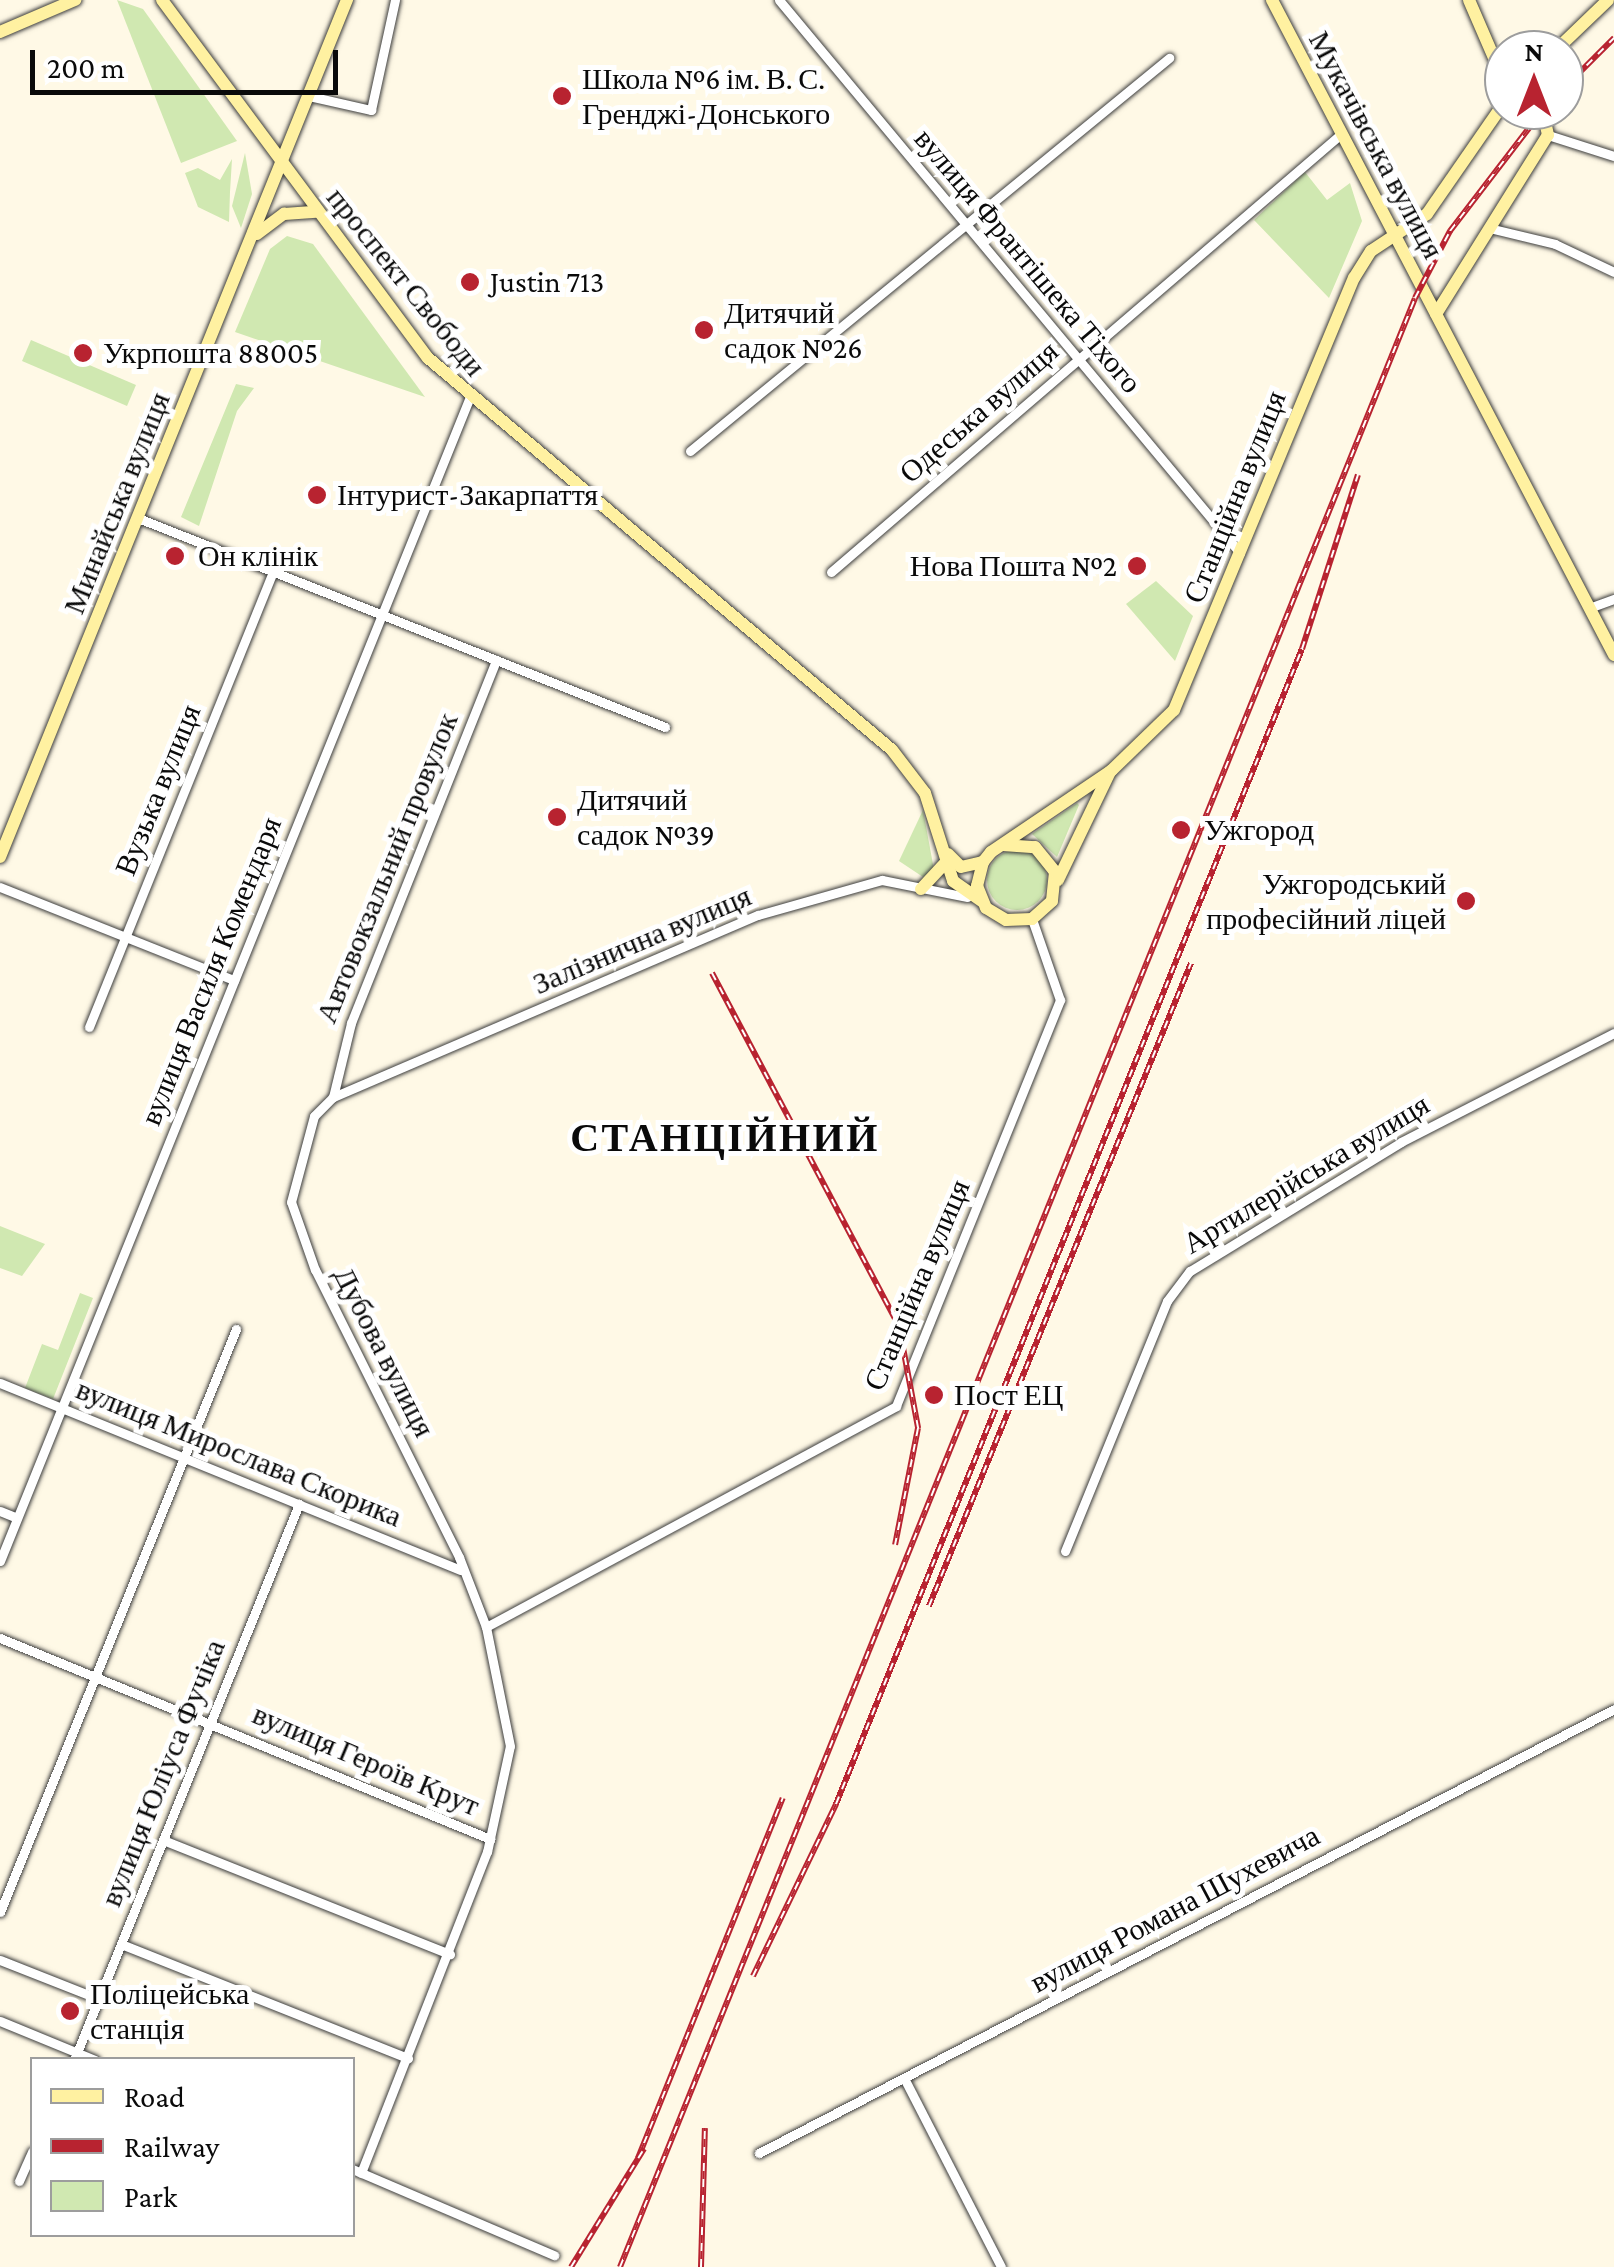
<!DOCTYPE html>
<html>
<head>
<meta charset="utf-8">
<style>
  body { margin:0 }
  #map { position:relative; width:1614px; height:2267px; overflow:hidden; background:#fff9e6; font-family:"Crimson Pro",serif }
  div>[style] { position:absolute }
  .green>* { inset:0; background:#d0e8b1 }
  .round { border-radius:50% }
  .roads { filter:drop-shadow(0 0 2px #3d3d3d) drop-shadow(0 0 2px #3d3d3d) }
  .street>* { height:9px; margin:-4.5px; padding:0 4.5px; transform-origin:4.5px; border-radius:4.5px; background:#fff }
  .secondary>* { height:12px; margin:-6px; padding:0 6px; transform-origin:6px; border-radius:6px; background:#fff1a1 }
  .rail>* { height:6px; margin-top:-3px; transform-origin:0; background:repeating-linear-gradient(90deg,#fff 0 8px,#b82330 0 16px); box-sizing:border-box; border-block:2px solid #b82330 }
  .dots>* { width:28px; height:28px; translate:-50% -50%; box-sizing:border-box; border:5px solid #fff; border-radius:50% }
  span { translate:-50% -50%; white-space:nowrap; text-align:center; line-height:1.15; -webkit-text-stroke:10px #fff; paint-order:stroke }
  .poi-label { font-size:30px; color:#0a0a0a }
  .left { translate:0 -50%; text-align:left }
  .right { translate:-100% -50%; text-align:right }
  .street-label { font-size:30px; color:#0a0a0a }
  .district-label { font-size:40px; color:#0a0a0a; font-weight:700; letter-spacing:2.5px }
  .legend { position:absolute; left:30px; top:2057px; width:325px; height:180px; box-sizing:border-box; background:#fff; border:2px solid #9d9d9d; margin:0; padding:12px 18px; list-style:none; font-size:30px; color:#0a0a0a }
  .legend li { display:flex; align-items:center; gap:20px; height:50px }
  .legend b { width:50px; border:2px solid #9d9d9d }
  .north { position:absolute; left:1484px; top:30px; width:100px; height:100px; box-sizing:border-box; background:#fff; border:2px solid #9d9d9d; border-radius:50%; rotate:0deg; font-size:28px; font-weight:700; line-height:40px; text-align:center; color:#0a0a0a }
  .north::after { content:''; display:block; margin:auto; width:35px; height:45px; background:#b82330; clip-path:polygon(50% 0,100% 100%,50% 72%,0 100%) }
  .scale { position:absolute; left:30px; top:50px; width:308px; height:45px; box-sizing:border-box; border:5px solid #0a0a0a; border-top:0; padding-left:12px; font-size:30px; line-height:35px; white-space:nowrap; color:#0a0a0a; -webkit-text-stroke:8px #fff; paint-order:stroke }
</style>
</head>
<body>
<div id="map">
  <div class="green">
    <i style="clip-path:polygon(117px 0,143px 9px,237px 141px,181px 163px)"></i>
    <i style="clip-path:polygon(245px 153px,252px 194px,241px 228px,232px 206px)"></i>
    <i style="clip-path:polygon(232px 159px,230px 192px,229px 222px,198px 207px,185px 173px,198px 168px,220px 180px)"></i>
    <i style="clip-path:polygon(1305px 172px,1327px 200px,1350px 183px,1362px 221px,1329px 298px,1254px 220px)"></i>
    <i style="clip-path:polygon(287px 236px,313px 244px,425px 397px,235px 332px,270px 249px)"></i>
    <i style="clip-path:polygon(31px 340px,136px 385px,127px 406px,22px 361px)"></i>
    <i style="clip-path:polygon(236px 384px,254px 388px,237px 411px,199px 526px,181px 517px)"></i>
    <i style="clip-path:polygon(1156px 581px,1193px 616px,1175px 661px,1126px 604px)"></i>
    <i style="clip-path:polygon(1077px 803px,1079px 805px,1057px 857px,1032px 834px)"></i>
    <i style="clip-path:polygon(923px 810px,934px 870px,923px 877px,899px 861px)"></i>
    <i class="round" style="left:987px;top:850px;width:60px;height:60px"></i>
    <i style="clip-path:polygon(0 1226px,45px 1244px,22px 1276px,0 1268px)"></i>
    <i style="clip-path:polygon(80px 1293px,93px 1298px,53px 1399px,25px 1388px,42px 1344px,58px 1350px)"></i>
  </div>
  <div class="roads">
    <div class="street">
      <i style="left:779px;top:0;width:720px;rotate:50.18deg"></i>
      <i style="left:309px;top:96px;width:64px;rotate:12.7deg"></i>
      <i style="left:371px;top:110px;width:113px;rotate:-77.7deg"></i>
      <i style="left:1548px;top:135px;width:69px;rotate:17.7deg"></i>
      <i style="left:1489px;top:228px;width:68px;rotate:13.6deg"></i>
      <i style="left:1555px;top:244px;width:65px;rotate:25.4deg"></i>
      <i style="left:690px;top:451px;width:620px;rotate:-39.37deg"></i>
      <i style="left:138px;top:518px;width:567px;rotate:21.63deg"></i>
      <i style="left:831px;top:572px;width:672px;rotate:-40.66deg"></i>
      <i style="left:1589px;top:608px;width:27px;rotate:-20deg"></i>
      <i style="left:0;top:887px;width:252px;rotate:21.7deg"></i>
      <i style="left:89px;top:1027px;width:492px;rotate:-68deg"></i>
      <i style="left:333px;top:1097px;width:76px;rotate:-76.3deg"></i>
      <i style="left:351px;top:1023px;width:391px;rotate:-68.2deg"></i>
      <i style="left:0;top:1383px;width:497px;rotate:22.1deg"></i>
      <i style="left:0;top:1511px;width:18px;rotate:22deg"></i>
      <i style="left:1065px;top:1551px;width:270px;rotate:-67.8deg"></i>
      <i style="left:1167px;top:1301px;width:38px;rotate:-53deg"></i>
      <i style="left:1190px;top:1271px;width:247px;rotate:-31.4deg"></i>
      <i style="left:1401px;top:1142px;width:239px;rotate:-27.1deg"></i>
      <i style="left:0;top:1561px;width:1253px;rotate:-68.02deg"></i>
      <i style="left:486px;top:1627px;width:466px;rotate:-28.3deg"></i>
      <i style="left:896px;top:1406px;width:438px;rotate:-68deg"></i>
      <i style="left:1060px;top:1000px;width:86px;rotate:-109.1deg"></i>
      <i style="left:0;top:1638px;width:530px;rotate:22.3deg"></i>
      <i style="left:163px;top:1840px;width:309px;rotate:21.7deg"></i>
      <i style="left:0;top:1912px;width:629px;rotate:-67.96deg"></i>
      <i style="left:121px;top:1944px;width:309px;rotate:21.7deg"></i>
      <i style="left:0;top:1960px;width:106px;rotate:21.5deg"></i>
      <i style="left:0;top:2021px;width:103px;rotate:22.3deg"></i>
      <i style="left:74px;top:2060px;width:600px;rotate:-67.97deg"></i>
      <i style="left:904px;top:2078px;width:212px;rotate:62.8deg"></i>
      <i style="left:759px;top:2153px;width:963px;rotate:-27.44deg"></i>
      <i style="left:352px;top:2169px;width:220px;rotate:23.1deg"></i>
      <i style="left:361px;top:2173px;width:345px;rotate:-68.6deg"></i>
      <i style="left:487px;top:1852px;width:108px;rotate:-77.8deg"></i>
      <i style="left:510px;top:1746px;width:121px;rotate:-101.4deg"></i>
      <i style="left:486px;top:1627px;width:75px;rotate:-111.1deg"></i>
      <i style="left:459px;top:1557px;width:321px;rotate:-116.6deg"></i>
      <i style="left:315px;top:1270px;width:72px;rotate:-109.4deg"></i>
      <i style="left:291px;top:1202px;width:89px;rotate:-75deg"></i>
      <i style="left:314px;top:1116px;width:27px;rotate:-45deg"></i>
      <i style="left:333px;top:1097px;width:462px;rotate:-23.2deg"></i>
      <i style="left:758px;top:915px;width:129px;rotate:-15.8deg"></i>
      <i style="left:882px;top:880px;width:87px;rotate:11.3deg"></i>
      <i style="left:19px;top:2181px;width:32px;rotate:-66deg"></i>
    </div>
    <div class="secondary">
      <i style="left:162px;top:0;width:446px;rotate:53.4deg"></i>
      <i style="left:428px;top:358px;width:607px;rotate:40.19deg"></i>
      <i style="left:892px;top:750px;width:54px;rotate:52.5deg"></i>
      <i style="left:925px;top:793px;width:92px;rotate:72.3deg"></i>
      <i style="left:953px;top:881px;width:35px;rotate:35deg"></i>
      <i style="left:1272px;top:0;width:739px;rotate:62.43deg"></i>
      <i style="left:1469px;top:0;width:88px;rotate:66.6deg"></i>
      <i style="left:0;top:32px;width:82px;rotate:-23.1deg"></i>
      <i style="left:1556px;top:50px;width:72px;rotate:-43.9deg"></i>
      <i style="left:1525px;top:110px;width:9px;rotate:58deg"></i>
      <i style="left:257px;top:234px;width:34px;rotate:-37deg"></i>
      <i style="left:284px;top:214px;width:32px;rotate:-4deg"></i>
      <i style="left:1436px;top:314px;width:211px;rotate:-58deg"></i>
      <i style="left:1548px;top:135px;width:19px;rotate:-102deg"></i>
      <i style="left:1003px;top:845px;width:32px;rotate:4deg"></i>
      <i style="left:1035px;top:847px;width:32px;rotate:51deg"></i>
      <i style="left:1055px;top:872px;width:29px;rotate:96deg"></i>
      <i style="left:1052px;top:901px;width:27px;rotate:138deg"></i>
      <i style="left:1032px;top:919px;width:26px;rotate:178deg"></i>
      <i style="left:1006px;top:920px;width:23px;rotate:-149deg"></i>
      <i style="left:986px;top:908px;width:24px;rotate:-112deg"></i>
      <i style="left:977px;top:886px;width:25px;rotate:-76deg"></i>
      <i style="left:983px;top:862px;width:13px;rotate:-51deg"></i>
      <i style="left:991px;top:852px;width:146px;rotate:-34.1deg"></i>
      <i style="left:1112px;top:770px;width:86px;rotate:-44.1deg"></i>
      <i style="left:1174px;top:710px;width:468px;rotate:-67.4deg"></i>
      <i style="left:1354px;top:278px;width:32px;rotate:-58deg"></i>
      <i style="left:1371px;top:251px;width:67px;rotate:-33.5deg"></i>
      <i style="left:1427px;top:214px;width:135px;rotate:-55.3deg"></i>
      <i style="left:948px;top:854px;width:18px;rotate:45deg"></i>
      <i style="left:961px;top:867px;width:23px;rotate:-13deg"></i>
      <i style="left:0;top:857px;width:925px;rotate:-67.96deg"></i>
      <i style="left:1058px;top:880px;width:120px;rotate:-64.3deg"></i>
      <i style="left:921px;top:889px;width:37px;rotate:-47deg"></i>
    </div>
  </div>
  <div class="rail">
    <i style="left:1564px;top:88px;width:71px;rotate:-45deg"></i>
    <i style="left:712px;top:973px;width:399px;rotate:62.1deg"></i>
    <i style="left:899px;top:1326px;width:104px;rotate:79.4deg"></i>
    <i style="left:918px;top:1428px;width:119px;rotate:101.1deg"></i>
    <i style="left:929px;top:1606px;width:694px;rotate:-67.83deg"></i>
    <i style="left:753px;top:1976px;width:191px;rotate:-64.2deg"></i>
    <i style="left:836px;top:1804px;width:1245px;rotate:-68.03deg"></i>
    <i style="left:1302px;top:649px;width:183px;rotate:-72.2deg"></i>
    <i style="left:638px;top:2158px;width:388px;rotate:-68.1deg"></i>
    <i style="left:571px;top:2267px;width:139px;rotate:-58.3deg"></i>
    <i style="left:620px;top:2267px;width:2123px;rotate:-68.01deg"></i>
    <i style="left:1415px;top:298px;width:76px;rotate:-62.4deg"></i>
    <i style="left:1450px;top:231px;width:153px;rotate:-52.5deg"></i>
    <i style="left:701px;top:2267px;width:139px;rotate:-88.4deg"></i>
  </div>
  <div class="dots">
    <i style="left:562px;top:96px;background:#b82330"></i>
    <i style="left:470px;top:282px;background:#b82330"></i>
    <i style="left:704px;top:330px;background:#b82330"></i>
    <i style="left:83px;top:353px;background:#b82330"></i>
    <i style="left:317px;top:495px;background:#b82330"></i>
    <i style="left:175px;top:556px;background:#b82330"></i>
    <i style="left:1137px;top:566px;background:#b82330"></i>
    <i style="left:557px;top:817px;background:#b82330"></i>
    <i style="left:1181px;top:830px;background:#b82330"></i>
    <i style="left:1466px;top:901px;background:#b82330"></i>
    <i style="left:934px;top:1395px;background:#b82330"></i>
    <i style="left:70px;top:2011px;background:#b82330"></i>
  </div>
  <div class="poi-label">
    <span class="left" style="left:582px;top:96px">Школа №6 ім. В. С.<br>Гренджі-Донського</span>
    <span class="left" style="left:490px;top:282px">Justin 713</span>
    <span class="left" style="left:724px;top:330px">Дитячий<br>садок №26</span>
    <span class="left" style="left:103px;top:353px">Укрпошта 88005</span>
    <span class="left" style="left:337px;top:495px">Інтурист-Закарпаття</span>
    <span class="left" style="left:198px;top:556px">Он клінік</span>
    <span class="right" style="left:1117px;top:566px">Нова Пошта №2</span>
    <span class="left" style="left:577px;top:817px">Дитячий<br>садок №39</span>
    <span class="left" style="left:1204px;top:830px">Ужгород</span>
    <span class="right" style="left:1446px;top:901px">Ужгородський<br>професійний ліцей</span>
    <span class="left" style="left:954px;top:1395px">Пост ЕЦ</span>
    <span class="left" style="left:90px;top:2011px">Поліцейська<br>станція</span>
  </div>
  <div class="street-label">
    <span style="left:1376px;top:145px;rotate:62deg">Мукачівська вулиця</span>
    <span style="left:1028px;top:261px;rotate:50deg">вулиця Франтішека Тіхого</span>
    <span style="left:406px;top:282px;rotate:51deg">проспект Свободи</span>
    <span style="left:979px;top:412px;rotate:-41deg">Одеська вулиця</span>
    <span style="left:1235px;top:497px;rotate:-68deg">Станційна вулиця</span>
    <span style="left:117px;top:503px;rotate:-68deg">Минайська вулиця</span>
    <span style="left:158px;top:790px;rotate:-68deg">Вузька вулиця</span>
    <span style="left:387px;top:868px;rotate:-68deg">Автовокзальний провулок</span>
    <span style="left:642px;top:940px;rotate:-23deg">Залізнична вулиця</span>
    <span style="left:211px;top:971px;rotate:-68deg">вулиця Василя Комендаря</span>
    <span style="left:1306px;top:1174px;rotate:-31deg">Артилерійська вулиця</span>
    <span style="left:917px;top:1285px;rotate:-67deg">Станційна вулиця</span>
    <span style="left:384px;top:1352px;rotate:63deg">Дубова вулиця</span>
    <span style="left:239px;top:1453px;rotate:22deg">вулиця Мирослава Скорика</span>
    <span style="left:366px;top:1760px;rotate:23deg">вулиця Героїв Крут</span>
    <span style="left:163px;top:1773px;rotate:-68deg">вулиця Юліуса Фучіка</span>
    <span style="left:1175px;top:1909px;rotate:-28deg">вулиця Романа Шухевича</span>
  </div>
  <div class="district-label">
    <span style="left:725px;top:1138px">СТАНЦІЙНИЙ</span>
  </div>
  <ul class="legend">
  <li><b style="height:12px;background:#fff1a1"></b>Road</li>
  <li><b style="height:12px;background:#b82330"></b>Railway</li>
  <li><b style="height:28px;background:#d0e8b1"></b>Park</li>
  </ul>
  <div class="north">N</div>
  <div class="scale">200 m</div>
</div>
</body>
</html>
